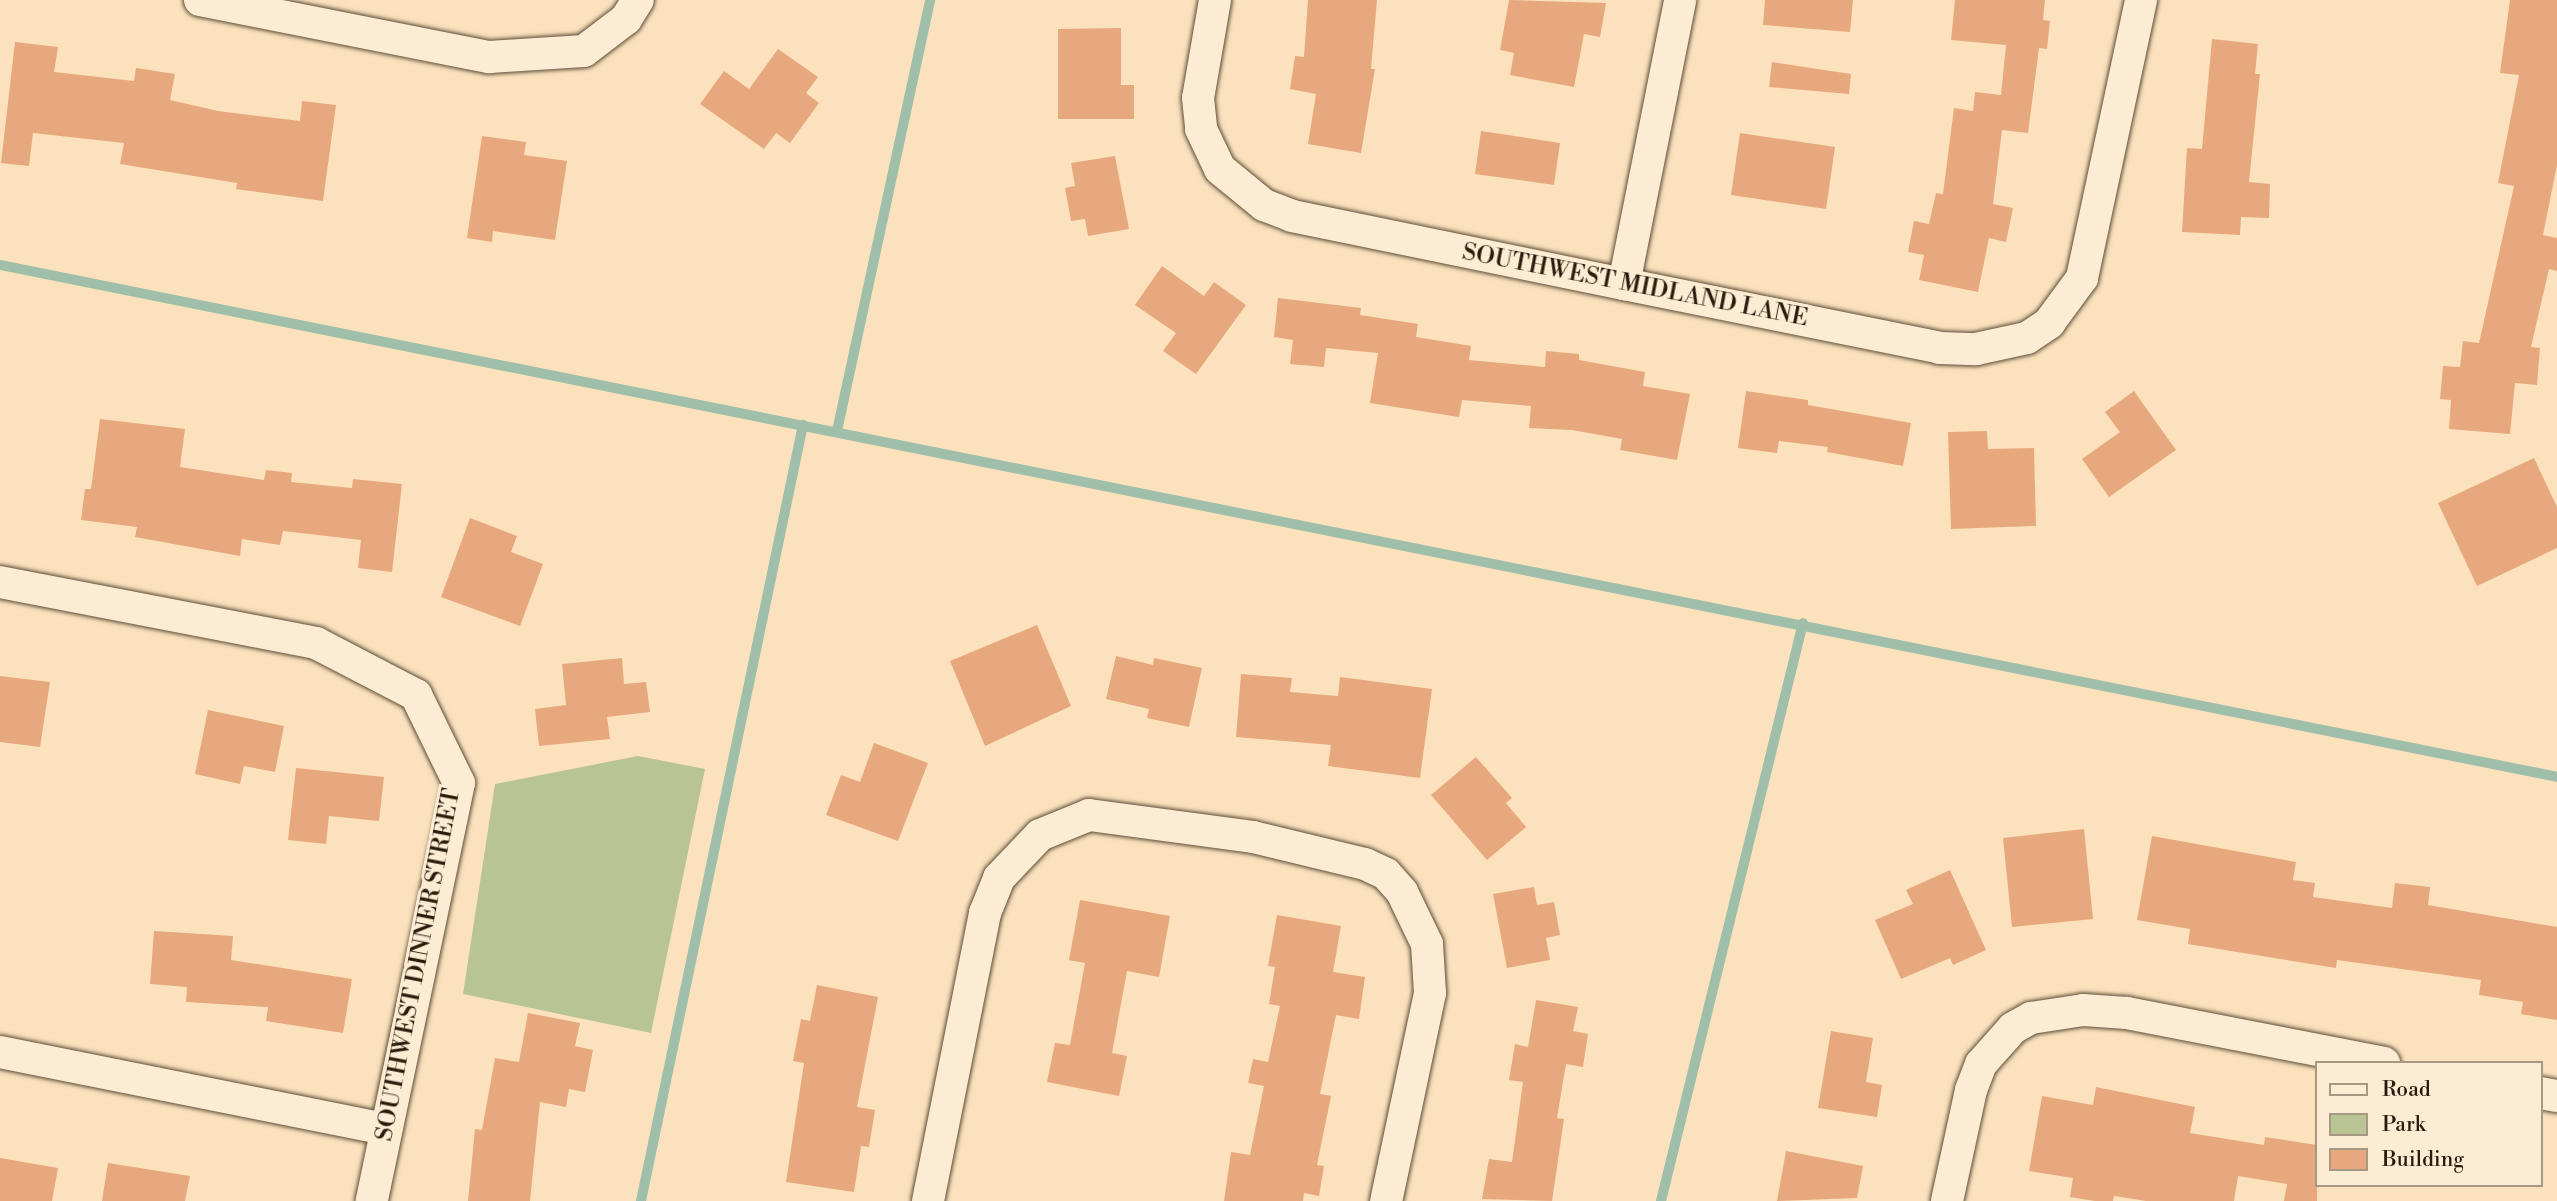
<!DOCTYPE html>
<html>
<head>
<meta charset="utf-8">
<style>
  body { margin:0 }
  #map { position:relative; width:2557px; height:1201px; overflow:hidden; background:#fbe2bd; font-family:"Libre Bodoni",serif }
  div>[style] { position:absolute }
  .green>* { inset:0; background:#b9c495 }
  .stream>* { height:10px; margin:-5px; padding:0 5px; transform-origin:5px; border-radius:5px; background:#a0bfaa }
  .building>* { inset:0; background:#e8a87e }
  .roads { filter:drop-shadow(0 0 2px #5d4d38) drop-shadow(0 0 2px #5d4d38) }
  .minor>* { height:32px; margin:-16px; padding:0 16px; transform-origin:16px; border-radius:16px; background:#fcecd4 }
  span { translate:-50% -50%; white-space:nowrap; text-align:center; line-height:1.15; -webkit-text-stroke:6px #fcecd4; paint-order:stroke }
  .street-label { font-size:24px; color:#281b0c }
  .legend { position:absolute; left:2315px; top:1061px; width:228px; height:126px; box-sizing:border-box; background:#fcecd4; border:2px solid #a79884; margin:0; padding:9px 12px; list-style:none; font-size:21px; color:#281b0c }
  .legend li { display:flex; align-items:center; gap:14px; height:35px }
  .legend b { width:35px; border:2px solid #a79884 }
</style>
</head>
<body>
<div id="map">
  <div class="green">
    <i style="clip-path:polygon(638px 756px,705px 769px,651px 1033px,463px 994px,495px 784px)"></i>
  </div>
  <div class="stream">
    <i style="left:0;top:265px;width:2608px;rotate:11.32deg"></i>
    <i style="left:837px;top:431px;width:441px;rotate:-77.8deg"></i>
    <i style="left:641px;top:1201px;width:793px;rotate:-78.21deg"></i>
    <i style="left:1661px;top:1201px;width:595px;rotate:-76.2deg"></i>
  </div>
  <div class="building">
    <i style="clip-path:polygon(1308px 0,1377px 0,1371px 69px,1375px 69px,1361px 153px,1308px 144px,1316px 94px,1290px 89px,1295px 56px,1304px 57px)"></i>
    <i style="clip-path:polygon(1509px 0,1606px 3px,1600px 37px,1584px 34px,1574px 87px,1510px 75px,1514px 53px,1500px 50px)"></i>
    <i style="clip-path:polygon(1765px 0,1853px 0,1850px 32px,1763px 25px)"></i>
    <i style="clip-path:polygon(1955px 0,2045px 0,2043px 20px,2050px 21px,2047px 49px,2039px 48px,2028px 133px,2002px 130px,1993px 204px,2013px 208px,2006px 242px,1989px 238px,1978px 292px,1919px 280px,1924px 255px,1908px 252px,1914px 221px,1929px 224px,1936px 193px,1943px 194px,1954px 108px,1973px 111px,1975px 92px,2001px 95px,2006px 45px,1951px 40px)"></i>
    <i style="clip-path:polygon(2510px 0,2557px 0,2557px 165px,2543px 235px,2557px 238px,2557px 271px,2549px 269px,2531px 347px,2540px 348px,2537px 385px,2515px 383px,2510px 434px,2449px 429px,2451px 400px,2440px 399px,2443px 366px,2460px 367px,2463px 341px,2479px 343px,2514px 186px,2498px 183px,2519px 75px,2500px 73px)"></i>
    <i style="clip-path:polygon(1121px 28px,1121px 85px,1134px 85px,1134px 119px,1058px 119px,1058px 29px)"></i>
    <i style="clip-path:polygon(2212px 39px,2258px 44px,2255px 74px,2260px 74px,2249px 182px,2270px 184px,2269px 218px,2241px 217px,2240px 235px,2182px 232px,2187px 148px,2202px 149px)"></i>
    <i style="clip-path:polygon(15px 42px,58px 47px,54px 72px,134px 81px,136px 68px,175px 74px,170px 100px,218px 111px,300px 121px,302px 101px,336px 105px,323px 201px,236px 189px,237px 183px,120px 164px,124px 143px,33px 133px,29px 166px,1px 163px)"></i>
    <i style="clip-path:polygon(778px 49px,818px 77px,806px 93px,819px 103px,790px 143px,776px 133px,764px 149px,700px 104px,724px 71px,749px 89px)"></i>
    <i style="clip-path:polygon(1772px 62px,1851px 74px,1849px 94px,1769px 87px)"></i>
    <i style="clip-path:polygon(1481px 131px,1560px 143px,1554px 185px,1475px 174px)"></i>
    <i style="clip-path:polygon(1740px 133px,1835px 147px,1826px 209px,1731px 195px)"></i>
    <i style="clip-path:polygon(482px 136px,526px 142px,524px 155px,567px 161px,555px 240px,493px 231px,492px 242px,467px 238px)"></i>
    <i style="clip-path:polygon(1115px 156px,1129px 229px,1088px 236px,1085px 219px,1071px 221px,1065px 188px,1075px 186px,1071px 163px)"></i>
    <i style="clip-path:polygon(1162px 266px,1204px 296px,1214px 282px,1246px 305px,1196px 374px,1163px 351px,1176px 333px,1135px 305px)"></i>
    <i style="clip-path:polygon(1278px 298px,1361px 308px,1360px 315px,1418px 324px,1416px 337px,1471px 346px,1469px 360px,1545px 367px,1546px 351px,1579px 354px,1579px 360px,1645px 372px,1643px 386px,1690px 394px,1677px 460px,1620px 450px,1622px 439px,1572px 430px,1529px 428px,1531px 406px,1462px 400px,1459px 417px,1370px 403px,1378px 353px,1326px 348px,1324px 367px,1290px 364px,1293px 340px,1274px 337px)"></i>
    <i style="clip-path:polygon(1746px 391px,1808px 400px,1808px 405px,1911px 423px,1903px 466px,1827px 452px,1828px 447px,1779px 441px,1777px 453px,1738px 448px)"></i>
    <i style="clip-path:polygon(2134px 391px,2176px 450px,2109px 497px,2082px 459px,2120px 432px,2105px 412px)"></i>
    <i style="clip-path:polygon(100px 419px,185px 429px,180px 467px,264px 480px,266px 470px,292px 473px,291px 482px,352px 488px,353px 479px,402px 484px,392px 572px,358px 568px,361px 540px,283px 531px,280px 545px,242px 539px,240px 556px,135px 537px,137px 527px,81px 520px,85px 489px,91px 489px)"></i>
    <i style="clip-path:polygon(1987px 431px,1988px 449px,2034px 448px,2036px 526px,1951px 529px,1948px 432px)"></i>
    <i style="clip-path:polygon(2534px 458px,2557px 507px,2557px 548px,2477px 586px,2438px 503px)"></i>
    <i style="clip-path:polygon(470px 518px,517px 536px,511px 552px,543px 564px,520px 626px,441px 597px)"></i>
    <i style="clip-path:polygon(1037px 625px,1071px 706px,985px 746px,950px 661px)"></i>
    <i style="clip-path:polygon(1116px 656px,1153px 665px,1154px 658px,1202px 668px,1189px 727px,1147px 718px,1149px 709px,1106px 699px)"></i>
    <i style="clip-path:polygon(622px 658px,624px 684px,646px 682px,650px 712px,607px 717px,610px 739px,539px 746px,535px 709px,566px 705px,562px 664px)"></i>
    <i style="clip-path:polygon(1241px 674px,1292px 678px,1290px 692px,1338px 696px,1340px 677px,1432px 689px,1420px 778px,1328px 766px,1331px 745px,1236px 737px)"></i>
    <i style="clip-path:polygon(0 676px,50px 682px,40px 747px,0 742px)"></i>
    <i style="clip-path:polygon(208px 710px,284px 726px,275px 772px,244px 766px,240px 784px,195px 774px)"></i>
    <i style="clip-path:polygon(874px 743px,928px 763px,898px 841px,826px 815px,841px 775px,860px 782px)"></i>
    <i style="clip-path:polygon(1476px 757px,1512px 798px,1506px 803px,1526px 827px,1487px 860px,1431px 795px)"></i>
    <i style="clip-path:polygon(296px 768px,384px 777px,379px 821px,329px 816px,326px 844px,288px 840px)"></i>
    <i style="clip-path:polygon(2084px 829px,2093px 919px,2012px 927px,2003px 838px)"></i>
    <i style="clip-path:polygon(2152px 836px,2296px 862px,2293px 880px,2315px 883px,2313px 897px,2392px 908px,2395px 883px,2430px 887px,2428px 905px,2557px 927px,2557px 1020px,2521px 1014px,2523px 1002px,2479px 995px,2481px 980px,2337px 960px,2336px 968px,2188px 944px,2190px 929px,2137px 920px)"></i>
    <i style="clip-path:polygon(1950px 870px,1986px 950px,1953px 965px,1950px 958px,1901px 979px,1875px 920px,1913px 904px,1906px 890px)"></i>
    <i style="clip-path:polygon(1534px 887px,1537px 905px,1554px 902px,1560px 935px,1546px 938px,1550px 960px,1507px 968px,1493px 894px)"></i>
    <i style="clip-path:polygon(1080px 900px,1170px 916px,1159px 977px,1127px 971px,1112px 1053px,1127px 1056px,1119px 1096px,1047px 1082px,1055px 1043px,1070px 1045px,1085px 963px,1069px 960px)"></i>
    <i style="clip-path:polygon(1277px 915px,1341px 926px,1333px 972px,1365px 977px,1359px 1019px,1336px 1015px,1320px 1094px,1331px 1096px,1317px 1165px,1324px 1166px,1319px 1196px,1304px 1193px,1303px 1201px,1224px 1201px,1231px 1152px,1250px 1155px,1264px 1086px,1248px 1083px,1253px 1059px,1268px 1062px,1280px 1006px,1269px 1004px,1275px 967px,1268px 966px)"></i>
    <i style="clip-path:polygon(154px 931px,233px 936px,231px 960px,352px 979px,343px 1033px,266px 1021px,268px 1007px,186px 1002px,187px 987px,150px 984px)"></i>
    <i style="clip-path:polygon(817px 985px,878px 997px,857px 1107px,875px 1110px,869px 1147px,861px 1146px,854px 1192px,786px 1182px,804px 1063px,793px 1061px,801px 1019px,810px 1021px)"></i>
    <i style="clip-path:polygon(1536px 1000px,1578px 1007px,1573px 1031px,1588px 1034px,1583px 1067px,1566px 1064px,1557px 1118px,1564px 1119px,1552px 1201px,1482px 1199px,1489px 1159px,1512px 1162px,1523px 1082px,1509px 1080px,1515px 1044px,1528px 1047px)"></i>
    <i style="clip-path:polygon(528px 1013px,580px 1023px,575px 1046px,593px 1050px,585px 1092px,569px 1089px,566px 1107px,540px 1102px,530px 1201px,468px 1201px,475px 1129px,482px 1130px,495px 1058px,519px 1062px)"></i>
    <i style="clip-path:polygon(1831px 1031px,1873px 1038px,1866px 1082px,1882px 1085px,1877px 1117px,1818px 1108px)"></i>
    <i style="clip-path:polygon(2096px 1087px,2195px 1107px,2190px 1133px,2264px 1145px,2265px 1137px,2317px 1145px,2317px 1201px,2284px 1201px,2287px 1184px,2238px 1176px,2234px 1201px,2146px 1201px,2114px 1196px,2113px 1201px,2095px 1201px,2070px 1197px,2073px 1178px,2029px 1171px,2042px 1096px,2093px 1105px)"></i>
    <i style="clip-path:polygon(1786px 1151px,1863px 1166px,1857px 1198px,1777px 1201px)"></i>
    <i style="clip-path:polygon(0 1158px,58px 1168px,52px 1201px,0 1201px)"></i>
    <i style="clip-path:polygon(108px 1163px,190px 1176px,185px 1201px,102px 1201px)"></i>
  </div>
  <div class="roads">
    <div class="minor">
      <i style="left:200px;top:0;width:295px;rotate:11.2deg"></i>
      <i style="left:489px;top:57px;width:95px;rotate:-3.6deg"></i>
      <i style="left:584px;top:51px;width:53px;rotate:-37.3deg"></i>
      <i style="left:626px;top:19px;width:22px;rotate:-58deg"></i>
      <i style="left:1215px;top:0;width:99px;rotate:99.8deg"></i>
      <i style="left:1198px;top:98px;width:31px;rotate:84deg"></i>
      <i style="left:1201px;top:129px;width:44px;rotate:64.6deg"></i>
      <i style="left:1220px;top:169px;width:57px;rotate:39.3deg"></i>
      <i style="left:1264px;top:205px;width:30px;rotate:21deg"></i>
      <i style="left:1292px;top:216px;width:339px;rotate:11.6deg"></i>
      <i style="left:1624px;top:284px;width:322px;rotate:11.4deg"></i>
      <i style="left:1940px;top:348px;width:36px;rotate:2deg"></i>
      <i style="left:1976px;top:349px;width:52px;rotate:-12.2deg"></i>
      <i style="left:2027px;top:338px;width:27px;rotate:-34deg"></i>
      <i style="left:2049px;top:323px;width:56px;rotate:-53.7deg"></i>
      <i style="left:2082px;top:278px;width:284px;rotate:-78deg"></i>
      <i style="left:1624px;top:284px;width:289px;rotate:-78.8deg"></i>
      <i style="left:0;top:582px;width:322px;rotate:10.9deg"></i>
      <i style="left:316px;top:643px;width:113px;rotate:27.5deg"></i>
      <i style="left:416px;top:695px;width:98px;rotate:64deg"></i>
      <i style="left:459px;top:783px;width:427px;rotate:101.8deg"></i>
      <i style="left:0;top:1052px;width:394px;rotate:11.3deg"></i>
      <i style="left:2541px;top:1093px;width:16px;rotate:11deg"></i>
      <i style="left:928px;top:1201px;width:294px;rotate:-78.8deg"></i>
      <i style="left:985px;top:913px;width:38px;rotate:-68deg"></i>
      <i style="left:999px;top:878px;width:59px;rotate:-46.4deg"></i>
      <i style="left:1040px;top:835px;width:53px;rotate:-22.2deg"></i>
      <i style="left:1089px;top:815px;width:165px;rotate:7.6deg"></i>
      <i style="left:1253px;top:837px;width:115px;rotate:13.6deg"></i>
      <i style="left:1365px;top:864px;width:23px;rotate:25deg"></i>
      <i style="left:1386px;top:874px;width:24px;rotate:48deg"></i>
      <i style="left:1402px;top:892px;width:58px;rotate:64.3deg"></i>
      <i style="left:1427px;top:944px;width:49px;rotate:86.5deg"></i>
      <i style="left:1430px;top:993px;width:213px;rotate:101.9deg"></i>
      <i style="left:1947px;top:1201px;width:114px;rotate:-77.8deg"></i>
      <i style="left:1971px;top:1090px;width:28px;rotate:-69deg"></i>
      <i style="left:1981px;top:1064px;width:48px;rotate:-48.4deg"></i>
      <i style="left:2013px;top:1028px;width:21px;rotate:-29deg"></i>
      <i style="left:2031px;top:1018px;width:53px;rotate:-8.7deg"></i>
      <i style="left:2083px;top:1010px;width:44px;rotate:3.9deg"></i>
      <i style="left:2127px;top:1013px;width:262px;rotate:11deg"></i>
    </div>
  </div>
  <div class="street-label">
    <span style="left:1635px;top:286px;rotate:11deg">SOUTHWEST MIDLAND LANE</span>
    <span style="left:419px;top:965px;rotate:-79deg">SOUTHWEST DINNER STREET</span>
  </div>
  <ul class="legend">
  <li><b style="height:9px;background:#fcecd4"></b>Road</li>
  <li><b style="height:19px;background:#b9c495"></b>Park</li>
  <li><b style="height:19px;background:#e8a87e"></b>Building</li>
  </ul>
</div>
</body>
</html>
